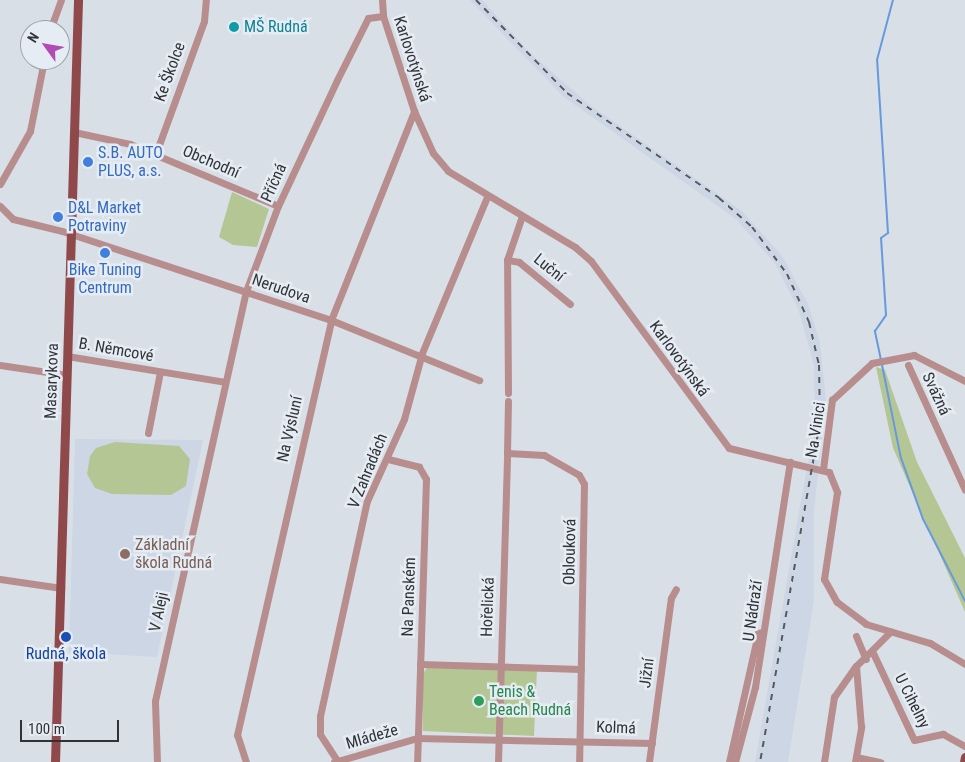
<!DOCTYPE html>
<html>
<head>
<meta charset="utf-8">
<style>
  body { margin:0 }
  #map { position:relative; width:965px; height:762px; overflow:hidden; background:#d9dfe7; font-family:"Roboto Condensed",sans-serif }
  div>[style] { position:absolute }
  .built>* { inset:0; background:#ccd6e5 }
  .green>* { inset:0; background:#b5c695 }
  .stream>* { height:2px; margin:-1px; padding:0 1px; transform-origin:1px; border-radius:1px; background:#659adc }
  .minor>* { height:7px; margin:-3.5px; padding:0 3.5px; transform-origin:3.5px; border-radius:3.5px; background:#b78e8d }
  .major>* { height:9px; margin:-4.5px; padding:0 4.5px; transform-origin:4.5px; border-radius:4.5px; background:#90494b }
  .rail>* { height:2px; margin-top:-1px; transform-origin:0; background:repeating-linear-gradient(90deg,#565a5e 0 6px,transparent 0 12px) }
  .dots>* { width:14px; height:14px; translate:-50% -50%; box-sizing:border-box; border:2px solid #e6ecf4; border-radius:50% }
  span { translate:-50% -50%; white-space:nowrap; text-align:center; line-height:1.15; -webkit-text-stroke:5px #e6ecf4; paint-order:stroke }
  .culture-label { font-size:16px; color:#0d838f }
  .left { translate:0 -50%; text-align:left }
  .street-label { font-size:16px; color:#303336 }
  .shop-label { font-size:16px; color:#366cbe }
  .education-label { font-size:16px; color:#785e54 }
  .transit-label { font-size:16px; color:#164399 }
  .leisure-label { font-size:16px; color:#27864d }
  .north { position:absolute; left:20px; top:20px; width:50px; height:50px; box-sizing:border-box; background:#e6ecf4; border:1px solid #9da2a8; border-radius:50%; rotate:302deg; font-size:14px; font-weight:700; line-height:20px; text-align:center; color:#303336 }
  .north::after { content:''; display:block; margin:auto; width:18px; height:22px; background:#b14cb2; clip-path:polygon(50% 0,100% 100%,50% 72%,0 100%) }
  .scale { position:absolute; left:20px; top:720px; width:99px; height:22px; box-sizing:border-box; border:2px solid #303336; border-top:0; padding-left:6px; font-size:15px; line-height:18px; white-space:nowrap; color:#303336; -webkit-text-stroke:4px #e6ecf4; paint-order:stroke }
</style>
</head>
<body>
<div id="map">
  <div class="built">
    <i style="clip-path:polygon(470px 0,482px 0,530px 53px,591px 106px,742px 211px,782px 256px,808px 304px,820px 342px,826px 402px,814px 511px,814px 600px,788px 762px,755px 762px,815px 422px,814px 365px,798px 308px,774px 262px,736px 219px,564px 97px)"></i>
    <i style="clip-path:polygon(75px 439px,203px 440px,157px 657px,69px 652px)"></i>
  </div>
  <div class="green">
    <i style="clip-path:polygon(232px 192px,269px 209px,257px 247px,233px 245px,219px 237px)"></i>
    <i style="clip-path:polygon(876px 367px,885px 370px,917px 462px,965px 558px,965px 612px,893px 448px)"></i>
    <i style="clip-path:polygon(115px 442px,179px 446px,190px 459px,186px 486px,171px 495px,112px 494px,95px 488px,87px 474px,90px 456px,96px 448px)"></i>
    <i style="clip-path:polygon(427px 668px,537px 669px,534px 736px,423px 731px,423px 673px)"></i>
  </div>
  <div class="stream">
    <i style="left:881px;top:360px;width:30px;rotate:-102deg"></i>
    <i style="left:875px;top:331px;width:19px;rotate:-55deg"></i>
    <i style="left:886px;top:315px;width:77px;rotate:-93.7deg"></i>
    <i style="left:881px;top:238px;width:9px;rotate:-36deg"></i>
    <i style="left:888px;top:233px;width:173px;rotate:-93.6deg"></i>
    <i style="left:877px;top:60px;width:62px;rotate:-75.1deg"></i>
    <i style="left:882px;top:365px;width:95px;rotate:78.5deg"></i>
    <i style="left:901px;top:458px;width:65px;rotate:70.2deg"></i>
    <i style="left:923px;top:519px;width:92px;rotate:62.9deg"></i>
  </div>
  <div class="minor">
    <i style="left:382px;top:0;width:16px;rotate:86deg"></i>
    <i style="left:383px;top:16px;width:100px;rotate:71.9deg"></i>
    <i style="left:414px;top:111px;width:46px;rotate:65.7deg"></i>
    <i style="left:433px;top:153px;width:23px;rotate:50deg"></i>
    <i style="left:448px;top:171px;width:148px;rotate:30.9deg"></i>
    <i style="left:575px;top:247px;width:21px;rotate:41deg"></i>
    <i style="left:591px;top:261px;width:232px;rotate:53.6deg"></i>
    <i style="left:729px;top:448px;width:103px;rotate:13.5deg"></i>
    <i style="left:829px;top:472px;width:22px;rotate:68deg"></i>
    <i style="left:837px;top:492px;width:88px;rotate:98.5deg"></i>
    <i style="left:824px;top:579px;width:26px;rotate:61deg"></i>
    <i style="left:837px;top:602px;width:36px;rotate:37deg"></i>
    <i style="left:866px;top:624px;width:67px;rotate:16.5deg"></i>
    <i style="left:930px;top:643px;width:41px;rotate:31deg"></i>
    <i style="left:50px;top:30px;width:32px;rotate:-70deg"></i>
    <i style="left:74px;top:132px;width:57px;rotate:12.1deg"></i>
    <i style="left:130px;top:144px;width:160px;rotate:22.7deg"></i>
    <i style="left:156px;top:153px;width:140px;rotate:-70deg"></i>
    <i style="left:204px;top:21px;width:21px;rotate:-85deg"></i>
    <i style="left:0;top:184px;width:61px;rotate:-60.5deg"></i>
    <i style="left:30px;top:131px;width:72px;rotate:-78.8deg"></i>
    <i style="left:0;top:206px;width:18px;rotate:45deg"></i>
    <i style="left:13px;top:219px;width:50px;rotate:13.8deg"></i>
    <i style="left:62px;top:231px;width:283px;rotate:18.3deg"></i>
    <i style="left:331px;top:320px;width:160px;rotate:22.1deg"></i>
    <i style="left:507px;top:260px;width:12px;rotate:9deg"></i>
    <i style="left:519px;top:262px;width:66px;rotate:39.5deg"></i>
    <i style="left:67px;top:356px;width:160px;rotate:9.3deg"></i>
    <i style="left:0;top:365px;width:68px;rotate:8.5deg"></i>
    <i style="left:908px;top:365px;width:137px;rotate:65.5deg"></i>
    <i style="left:508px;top:393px;width:133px;rotate:-90.4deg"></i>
    <i style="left:507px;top:260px;width:46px;rotate:-71.2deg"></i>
    <i style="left:508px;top:401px;width:52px;rotate:91.1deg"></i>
    <i style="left:507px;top:453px;width:37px;rotate:3deg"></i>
    <i style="left:544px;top:455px;width:40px;rotate:29.7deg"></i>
    <i style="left:579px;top:475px;width:10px;rotate:61deg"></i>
    <i style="left:584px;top:484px;width:278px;rotate:91deg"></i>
    <i style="left:148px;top:433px;width:62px;rotate:-78.9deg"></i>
    <i style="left:388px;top:459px;width:32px;rotate:14deg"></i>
    <i style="left:419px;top:467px;width:14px;rotate:60deg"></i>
    <i style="left:426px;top:479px;width:283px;rotate:91.8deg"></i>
    <i style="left:823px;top:469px;width:70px;rotate:-82.6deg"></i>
    <i style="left:832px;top:400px;width:54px;rotate:-42.8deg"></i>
    <i style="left:872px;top:363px;width:43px;rotate:-10.8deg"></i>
    <i style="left:914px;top:355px;width:57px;rotate:27deg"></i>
    <i style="left:0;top:579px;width:62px;rotate:8.4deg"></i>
    <i style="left:856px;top:636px;width:25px;rotate:67deg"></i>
    <i style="left:873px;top:653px;width:96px;rotate:64.8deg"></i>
    <i style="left:914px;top:740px;width:30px;rotate:-12deg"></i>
    <i style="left:943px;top:734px;width:25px;rotate:29deg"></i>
    <i style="left:420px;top:664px;width:161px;rotate:1.8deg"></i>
    <i style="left:856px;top:757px;width:25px;rotate:12deg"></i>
    <i style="left:157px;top:762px;width:61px;rotate:-91.9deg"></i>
    <i style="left:155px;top:701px;width:420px;rotate:-77.5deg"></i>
    <i style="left:246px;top:291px;width:91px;rotate:-69.4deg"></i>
    <i style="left:278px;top:206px;width:139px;rotate:-64.9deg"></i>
    <i style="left:337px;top:80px;width:69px;rotate:-63.4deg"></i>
    <i style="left:368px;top:18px;width:15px;rotate:-8deg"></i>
    <i style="left:246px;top:762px;width:28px;rotate:-108deg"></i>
    <i style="left:237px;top:735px;width:426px;rotate:-77.2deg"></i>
    <i style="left:331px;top:320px;width:225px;rotate:-68.3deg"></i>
    <i style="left:334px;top:762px;width:86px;rotate:-16.1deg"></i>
    <i style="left:417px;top:738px;width:235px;rotate:1.2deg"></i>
    <i style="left:338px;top:762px;width:33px;rotate:-123deg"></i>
    <i style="left:320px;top:734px;width:18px;rotate:-90deg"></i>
    <i style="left:320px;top:716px;width:220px;rotate:-77.7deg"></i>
    <i style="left:367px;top:501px;width:90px;rotate:-65.7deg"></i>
    <i style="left:404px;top:419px;width:68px;rotate:-74.7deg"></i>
    <i style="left:422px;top:353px;width:169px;rotate:-67.4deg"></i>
    <i style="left:498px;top:762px;width:309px;rotate:-88.3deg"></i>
    <i style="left:649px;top:762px;width:165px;rotate:-82.4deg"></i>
    <i style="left:671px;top:598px;width:10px;rotate:-61deg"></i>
    <i style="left:729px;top:762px;width:132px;rotate:-77.3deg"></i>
    <i style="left:758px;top:633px;width:5px;rotate:-11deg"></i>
    <i style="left:735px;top:762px;width:78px;rotate:-75.1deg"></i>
    <i style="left:755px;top:687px;width:228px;rotate:-81.2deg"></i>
    <i style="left:824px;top:762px;width:66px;rotate:-81.3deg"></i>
    <i style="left:834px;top:697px;width:38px;rotate:-55deg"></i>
    <i style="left:856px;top:666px;width:49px;rotate:-45deg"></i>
    <i style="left:855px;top:762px;width:36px;rotate:-80deg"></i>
    <i style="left:861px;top:727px;width:61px;rotate:-94.7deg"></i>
  </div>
  <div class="major">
    <i style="left:55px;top:762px;width:762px;rotate:-88.27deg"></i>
    <i style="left:964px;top:762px;width:5px;rotate:-79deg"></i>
  </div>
  <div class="rail">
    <i style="left:476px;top:0;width:130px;rotate:45.6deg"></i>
    <i style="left:567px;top:93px;width:185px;rotate:34.6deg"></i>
    <i style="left:719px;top:198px;width:44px;rotate:41.3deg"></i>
    <i style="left:752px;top:227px;width:59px;rotate:53.3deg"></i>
    <i style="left:787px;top:274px;width:53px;rotate:65.4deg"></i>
    <i style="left:809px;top:322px;width:44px;rotate:76.9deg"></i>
    <i style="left:819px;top:365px;width:57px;rotate:89deg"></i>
    <i style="left:820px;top:422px;width:345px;rotate:100deg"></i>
  </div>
  <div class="dots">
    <i style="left:234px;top:27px;background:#0f9aa8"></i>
    <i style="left:88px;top:162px;background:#3f7fe0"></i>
    <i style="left:58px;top:217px;background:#3f7fe0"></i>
    <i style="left:105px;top:253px;background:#3f7fe0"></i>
    <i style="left:125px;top:554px;background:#8d6e63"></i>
    <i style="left:66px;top:637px;background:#1a4fb4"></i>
    <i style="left:479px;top:701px;background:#2e9e5b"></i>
  </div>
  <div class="culture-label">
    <span class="left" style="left:244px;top:27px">MŠ Rudná</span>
  </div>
  <div class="street-label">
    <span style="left:412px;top:59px;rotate:72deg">Karlovotýnská</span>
    <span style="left:170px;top:72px;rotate:-70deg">Ke Školce</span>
    <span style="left:211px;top:162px;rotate:23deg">Obchodní</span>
    <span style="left:274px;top:183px;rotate:-66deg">Příčná</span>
    <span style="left:549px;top:268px;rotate:39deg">Luční</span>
    <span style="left:281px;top:289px;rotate:19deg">Nerudova</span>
    <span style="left:116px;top:350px;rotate:10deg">B. Němcové</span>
    <span style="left:679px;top:359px;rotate:54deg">Karlovotýnská</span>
    <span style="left:52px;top:381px;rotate:-88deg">Masarykova</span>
    <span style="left:936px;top:394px;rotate:65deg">Svážná</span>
    <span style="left:290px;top:429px;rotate:-77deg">Na Výsluní</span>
    <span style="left:816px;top:430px;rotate:-81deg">Na Vinici</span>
    <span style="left:368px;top:471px;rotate:-68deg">V Zahradách</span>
    <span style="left:570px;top:552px;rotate:-89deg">Oblouková</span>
    <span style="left:409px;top:597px;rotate:-88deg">Na Panském</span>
    <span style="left:488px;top:607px;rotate:-88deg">Hořelická</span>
    <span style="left:753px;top:611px;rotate:-82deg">U Nádraží</span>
    <span style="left:159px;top:612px;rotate:-78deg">V Aleji</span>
    <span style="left:647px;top:673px;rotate:-83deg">Jižní</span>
    <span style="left:912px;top:701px;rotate:63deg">U Cihelny</span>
    <span style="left:616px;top:728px;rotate:2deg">Kolmá</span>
    <span style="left:372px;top:737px;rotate:-16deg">Mládeže</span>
  </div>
  <div class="shop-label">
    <span class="left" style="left:98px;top:162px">S.B. AUTO<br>PLUS, a.s.</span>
    <span class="left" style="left:68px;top:217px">D&amp;L Market<br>Potraviny</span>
    <span style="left:105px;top:279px">Bike Tuning<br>Centrum</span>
  </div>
  <div class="education-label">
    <span class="left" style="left:135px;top:554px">Základní<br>škola Rudná</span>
  </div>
  <div class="transit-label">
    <span style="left:66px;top:654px">Rudná, škola</span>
  </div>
  <div class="leisure-label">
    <span class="left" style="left:489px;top:701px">Tenis &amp;<br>Beach Rudná</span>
  </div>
  <div class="north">N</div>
  <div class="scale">100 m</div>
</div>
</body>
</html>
